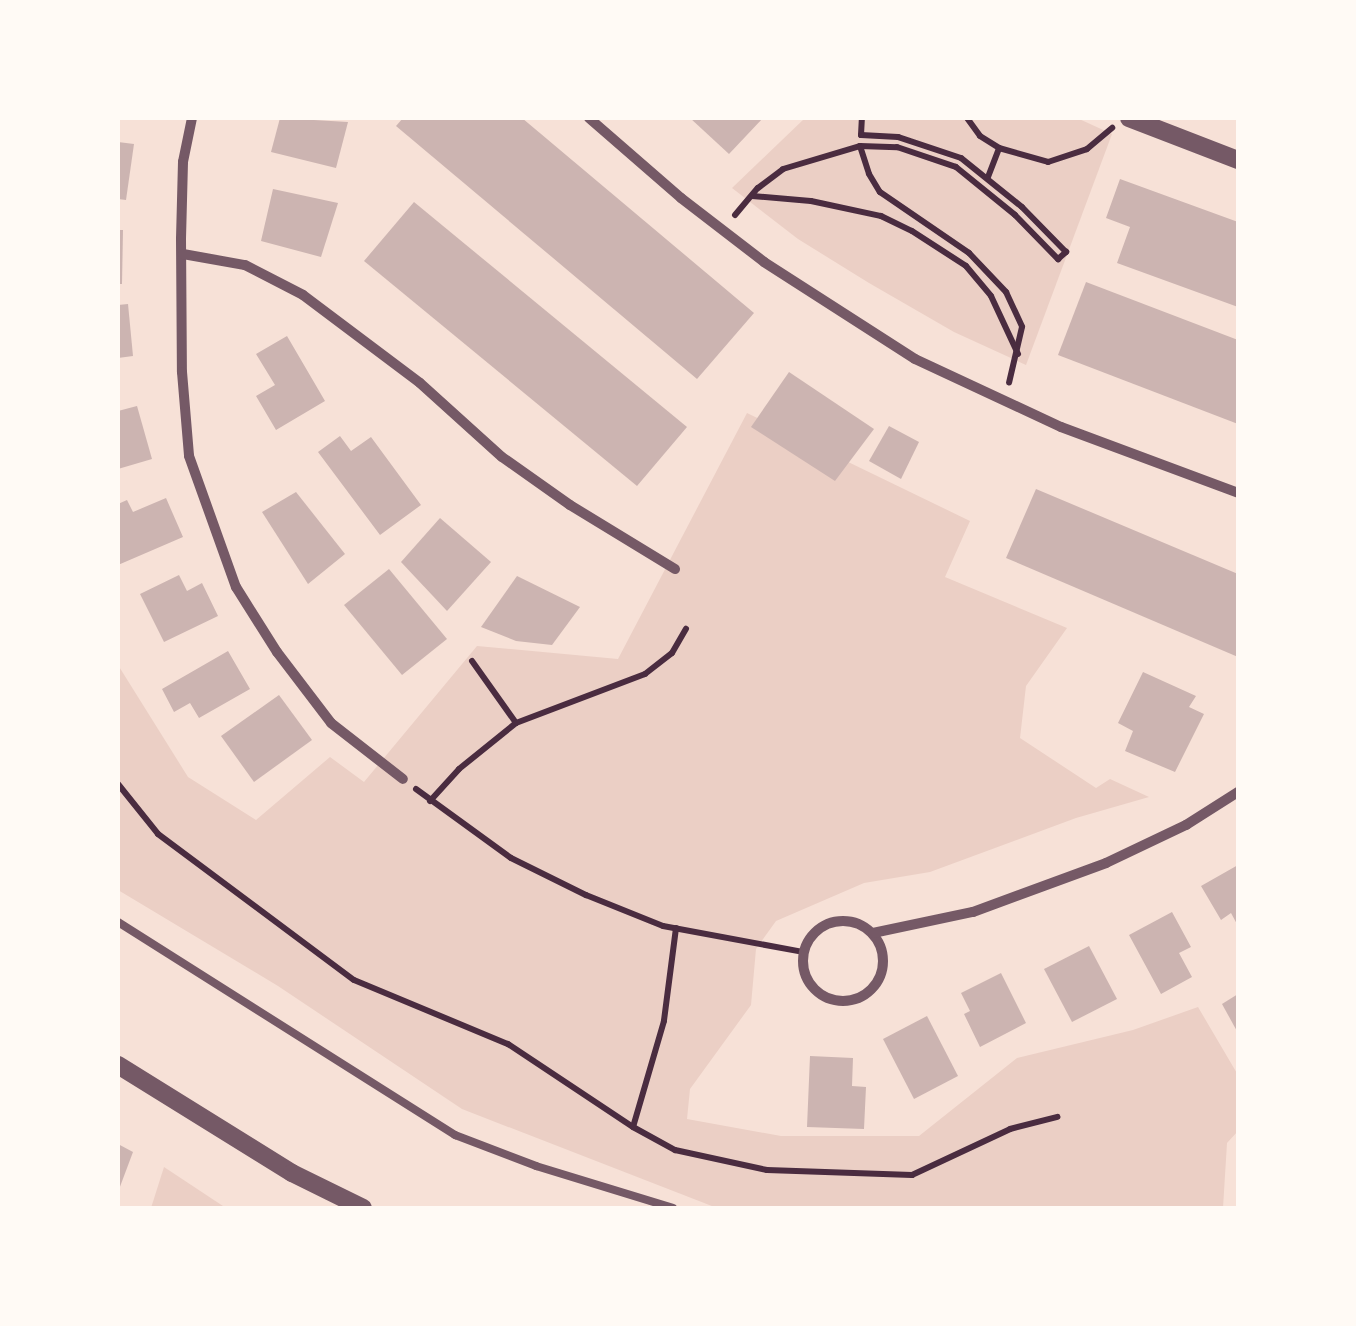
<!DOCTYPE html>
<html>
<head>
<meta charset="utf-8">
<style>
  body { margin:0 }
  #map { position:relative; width:1356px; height:1326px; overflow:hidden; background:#f7e1d7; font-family:"Asap Condensed",sans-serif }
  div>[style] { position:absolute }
  .green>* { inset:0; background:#ebcfc5 }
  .building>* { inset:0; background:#ccb4b1 }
  .path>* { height:6px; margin:-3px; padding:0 3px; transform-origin:3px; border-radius:3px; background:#4a2c40 }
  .service>* { height:8px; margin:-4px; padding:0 4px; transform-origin:4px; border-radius:4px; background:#755966 }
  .minor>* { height:10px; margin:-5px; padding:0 5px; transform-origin:5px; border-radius:5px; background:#755966 }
  .minor>.ring { margin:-5px; padding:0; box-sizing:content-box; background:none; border:10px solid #755966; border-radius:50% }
  .tertiary>* { height:18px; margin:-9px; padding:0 9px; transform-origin:9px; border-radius:9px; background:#755966 }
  span { translate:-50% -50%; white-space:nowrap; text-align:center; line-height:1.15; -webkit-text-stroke:8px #fffaf5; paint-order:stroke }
  .frame { position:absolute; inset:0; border:120px solid #fffaf5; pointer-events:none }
</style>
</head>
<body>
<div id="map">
  <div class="green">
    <i style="clip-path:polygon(805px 118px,1077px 118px,1112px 134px,1026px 365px,954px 332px,869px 283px,798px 239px,732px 188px)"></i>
    <i style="clip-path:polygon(747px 413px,970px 521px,945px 577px,1067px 628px,1026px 686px,1020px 738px,1096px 788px,1110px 779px,1149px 797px,1076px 818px,930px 872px,864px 883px,776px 921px,756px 949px,751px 1005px,690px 1089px,687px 1119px,781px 1136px,919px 1136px,1017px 1058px,1133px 1030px,1198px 1007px,1238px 1075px,1238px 1131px,1227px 1143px,1223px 1208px,717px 1208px,462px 1109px,278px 986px,118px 890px,118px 665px,188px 777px,256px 820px,330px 757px,364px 782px,477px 646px,618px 659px)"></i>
    <i style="clip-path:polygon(164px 1167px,226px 1208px,151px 1208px)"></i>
  </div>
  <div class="building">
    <i style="clip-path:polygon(280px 118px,348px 122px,336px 168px,271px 152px)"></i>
    <i style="clip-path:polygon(403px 118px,522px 118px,754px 313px,697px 379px,396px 126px)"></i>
    <i style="clip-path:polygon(690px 118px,763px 118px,729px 154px)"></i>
    <i style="clip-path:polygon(118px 142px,134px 144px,126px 200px,118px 199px)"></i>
    <i style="clip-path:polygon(1120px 179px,1238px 222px,1238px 307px,1117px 263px,1130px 227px,1106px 218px)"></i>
    <i style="clip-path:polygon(273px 189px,338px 203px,321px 257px,261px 241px)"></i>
    <i style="clip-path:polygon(414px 202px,687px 427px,637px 486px,364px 261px)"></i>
    <i style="clip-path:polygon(118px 230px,123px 230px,122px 284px,118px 284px)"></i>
    <i style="clip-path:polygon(1086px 282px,1238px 340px,1238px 424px,1058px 355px)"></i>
    <i style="clip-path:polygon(128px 304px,133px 356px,118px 358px,118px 305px)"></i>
    <i style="clip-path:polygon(287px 336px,325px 401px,276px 430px,256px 396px,275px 385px,256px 354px)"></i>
    <i style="clip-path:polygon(789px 372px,874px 429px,835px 481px,751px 427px)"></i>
    <i style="clip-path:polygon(137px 406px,152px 459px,118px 469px,118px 411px)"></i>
    <i style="clip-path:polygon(889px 426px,919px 442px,901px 479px,869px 461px)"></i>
    <i style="clip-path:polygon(340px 436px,351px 451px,371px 437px,421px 505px,380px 535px,318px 452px)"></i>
    <i style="clip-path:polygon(1036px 489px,1238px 574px,1238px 657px,1006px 558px)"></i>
    <i style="clip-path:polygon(296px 492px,345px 554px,308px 584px,262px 512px)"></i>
    <i style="clip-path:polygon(166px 498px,183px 537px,118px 565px,118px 504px,127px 500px,133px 512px)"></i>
    <i style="clip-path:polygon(440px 518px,491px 562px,447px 611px,401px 562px)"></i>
    <i style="clip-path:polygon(389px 569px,447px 639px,402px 675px,344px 605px)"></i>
    <i style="clip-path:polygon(179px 575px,187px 591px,202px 583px,218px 616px,164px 642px,140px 594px)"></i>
    <i style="clip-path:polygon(517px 576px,580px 607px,552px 645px,516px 641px,481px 627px)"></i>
    <i style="clip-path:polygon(228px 651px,250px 689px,199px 718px,190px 703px,174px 712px,162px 689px)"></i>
    <i style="clip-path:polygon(1143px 672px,1196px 696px,1189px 707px,1204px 714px,1175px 772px,1125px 751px,1133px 731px,1118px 723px)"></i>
    <i style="clip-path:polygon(279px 695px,312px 740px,254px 782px,221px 736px)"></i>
    <i style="clip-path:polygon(1238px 865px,1238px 926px,1231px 913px,1221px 920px,1201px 886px)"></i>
    <i style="clip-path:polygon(1172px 912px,1191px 947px,1179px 953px,1192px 977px,1161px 994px,1129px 935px)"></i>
    <i style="clip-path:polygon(1089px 946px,1117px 999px,1072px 1022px,1044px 969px)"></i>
    <i style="clip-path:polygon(1001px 973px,1026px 1023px,980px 1047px,964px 1014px,970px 1011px,961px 993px)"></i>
    <i style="clip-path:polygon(1238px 994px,1238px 1033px,1222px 1004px)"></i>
    <i style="clip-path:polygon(927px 1016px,958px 1076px,914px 1099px,883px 1039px)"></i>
    <i style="clip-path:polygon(810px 1056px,853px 1058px,852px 1086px,866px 1087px,864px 1129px,807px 1127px)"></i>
    <i style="clip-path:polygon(118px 1144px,133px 1152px,118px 1192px)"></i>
  </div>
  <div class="path">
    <i style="left:967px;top:118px;width:22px;rotate:54deg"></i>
    <i style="left:980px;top:136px;width:22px;rotate:32deg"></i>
    <i style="left:999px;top:148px;width:51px;rotate:15.9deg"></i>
    <i style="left:1048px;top:162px;width:41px;rotate:-18.4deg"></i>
    <i style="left:1087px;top:149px;width:33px;rotate:-40deg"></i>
    <i style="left:860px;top:146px;width:29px;rotate:72deg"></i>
    <i style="left:869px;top:174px;width:21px;rotate:59deg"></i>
    <i style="left:880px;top:192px;width:108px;rotate:34.4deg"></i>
    <i style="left:969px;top:253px;width:54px;rotate:46.5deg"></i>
    <i style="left:1006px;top:292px;width:38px;rotate:65deg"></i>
    <i style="left:1022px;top:327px;width:57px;rotate:103.1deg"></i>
    <i style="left:988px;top:177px;width:31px;rotate:-69deg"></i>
    <i style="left:752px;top:196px;width:59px;rotate:4.8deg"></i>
    <i style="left:811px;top:201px;width:72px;rotate:12.1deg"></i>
    <i style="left:881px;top:216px;width:34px;rotate:26deg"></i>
    <i style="left:912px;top:231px;width:64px;rotate:32.9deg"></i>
    <i style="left:966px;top:266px;width:39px;rotate:50deg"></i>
    <i style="left:991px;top:296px;width:64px;rotate:65deg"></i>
    <i style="left:735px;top:215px;width:35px;rotate:-50deg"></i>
    <i style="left:758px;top:188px;width:31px;rotate:-37deg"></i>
    <i style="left:783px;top:169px;width:80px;rotate:-16.6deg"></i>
    <i style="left:860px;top:146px;width:37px;rotate:2deg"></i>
    <i style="left:897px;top:147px;width:62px;rotate:18.7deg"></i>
    <i style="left:956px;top:167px;width:76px;rotate:39.1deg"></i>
    <i style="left:1015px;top:215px;width:62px;rotate:45.7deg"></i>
    <i style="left:1058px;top:259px;width:11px;rotate:-41deg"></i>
    <i style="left:1066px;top:252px;width:63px;rotate:-134.4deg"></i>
    <i style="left:1022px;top:207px;width:78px;rotate:-141.2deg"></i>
    <i style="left:961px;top:158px;width:66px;rotate:-161.6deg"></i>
    <i style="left:898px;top:137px;width:37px;rotate:-177deg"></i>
    <i style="left:861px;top:135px;width:17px;rotate:-87deg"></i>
    <i style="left:472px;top:661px;width:76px;rotate:54.6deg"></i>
    <i style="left:118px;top:784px;width:64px;rotate:51.3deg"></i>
    <i style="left:158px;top:834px;width:244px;rotate:36.7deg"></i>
    <i style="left:354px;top:980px;width:167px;rotate:22.6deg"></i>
    <i style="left:508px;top:1044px;width:150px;rotate:33.6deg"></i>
    <i style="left:416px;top:789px;width:117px;rotate:36deg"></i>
    <i style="left:511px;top:858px;width:84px;rotate:26.3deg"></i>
    <i style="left:586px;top:895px;width:83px;rotate:21.9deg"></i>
    <i style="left:663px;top:926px;width:142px;rotate:10.5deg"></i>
    <i style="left:430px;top:801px;width:43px;rotate:-47.8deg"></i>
    <i style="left:459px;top:769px;width:73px;rotate:-38.9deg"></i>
    <i style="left:516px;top:723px;width:138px;rotate:-20.8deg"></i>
    <i style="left:645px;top:674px;width:34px;rotate:-38deg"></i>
    <i style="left:672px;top:653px;width:28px;rotate:-60deg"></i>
    <i style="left:676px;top:928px;width:94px;rotate:97.4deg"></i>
    <i style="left:664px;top:1021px;width:110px;rotate:106.3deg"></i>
    <i style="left:633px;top:1127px;width:48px;rotate:28.7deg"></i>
    <i style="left:675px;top:1150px;width:94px;rotate:12.3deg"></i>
    <i style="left:767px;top:1170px;width:145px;rotate:2deg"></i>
    <i style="left:912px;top:1175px;width:108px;rotate:-25.1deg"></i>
    <i style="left:1010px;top:1129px;width:49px;rotate:-14.3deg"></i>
  </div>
  <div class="service">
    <i style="left:118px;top:922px;width:399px;rotate:32.3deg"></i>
    <i style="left:455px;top:1135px;width:87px;rotate:20.9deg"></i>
    <i style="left:536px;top:1166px;width:143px;rotate:17deg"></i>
  </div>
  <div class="minor">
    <i style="left:192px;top:118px;width:45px;rotate:101.6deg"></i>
    <i style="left:183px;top:162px;width:77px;rotate:91.5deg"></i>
    <i style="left:181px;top:239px;width:133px;rotate:89.6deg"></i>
    <i style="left:182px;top:372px;width:84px;rotate:85.2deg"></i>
    <i style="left:189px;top:456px;width:139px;rotate:70.3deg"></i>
    <i style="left:236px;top:587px;width:77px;rotate:57.8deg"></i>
    <i style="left:277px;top:652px;width:89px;rotate:52.7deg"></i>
    <i style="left:331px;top:723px;width:91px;rotate:37.9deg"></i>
    <i style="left:589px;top:118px;width:122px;rotate:41deg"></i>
    <i style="left:681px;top:198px;width:105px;rotate:37.6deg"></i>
    <i style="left:764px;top:262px;width:179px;rotate:32.7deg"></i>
    <i style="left:915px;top:359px;width:161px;rotate:25deg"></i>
    <i style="left:1061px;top:427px;width:189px;rotate:20.4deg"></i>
    <i style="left:183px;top:254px;width:63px;rotate:10.1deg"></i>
    <i style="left:245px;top:265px;width:65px;rotate:27.3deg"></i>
    <i style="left:303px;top:295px;width:146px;rotate:36.9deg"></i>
    <i style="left:420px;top:383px;width:110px;rotate:42.1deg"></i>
    <i style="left:502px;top:457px;width:83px;rotate:35.2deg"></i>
    <i style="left:570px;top:505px;width:123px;rotate:31.4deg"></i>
    <i class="ring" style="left:803px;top:921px;width:70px;height:70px"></i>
    <i style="left:873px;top:933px;width:102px;rotate:-11.9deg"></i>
    <i style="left:973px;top:912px;width:142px;rotate:-20.2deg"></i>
    <i style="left:1106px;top:863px;width:89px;rotate:-25.4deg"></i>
    <i style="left:1186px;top:825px;width:62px;rotate:-32.4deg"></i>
  </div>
  <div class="tertiary">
    <i style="left:1129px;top:118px;width:117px;rotate:21.1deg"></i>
    <i style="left:118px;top:1065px;width:205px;rotate:31.8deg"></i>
    <i style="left:292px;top:1173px;width:79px;rotate:26.2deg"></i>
  </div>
  <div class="frame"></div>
</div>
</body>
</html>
